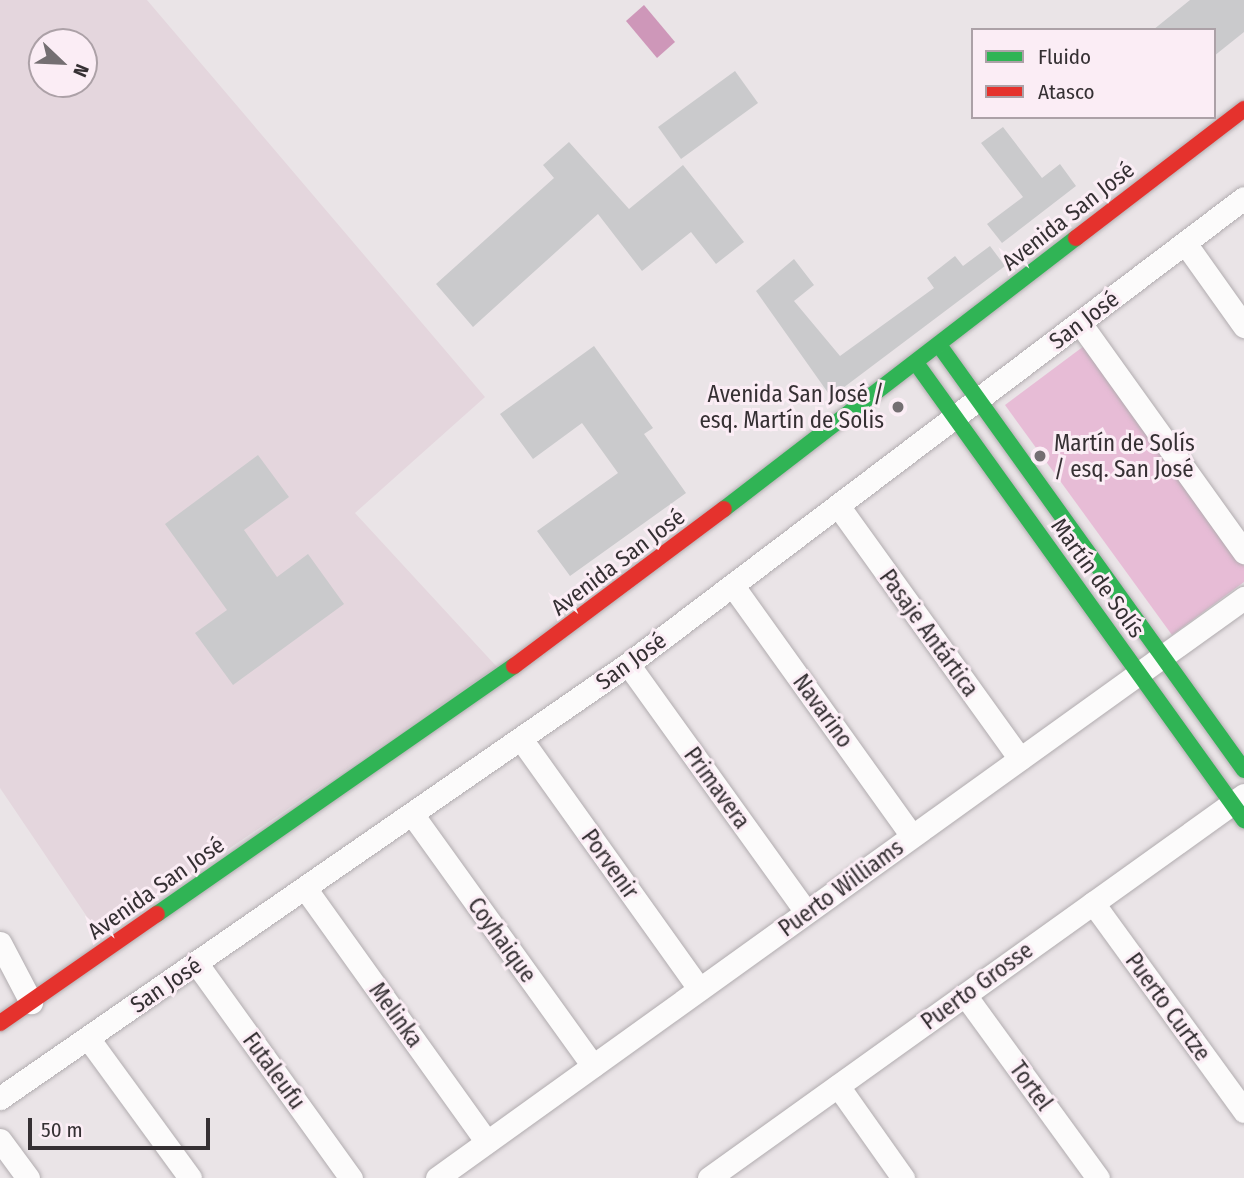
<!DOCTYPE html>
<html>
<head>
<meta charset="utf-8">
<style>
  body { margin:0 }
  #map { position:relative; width:1244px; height:1178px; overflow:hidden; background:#eae4e7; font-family:"Fira Sans Condensed",sans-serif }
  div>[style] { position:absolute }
  .built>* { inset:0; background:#e4d6dd }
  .green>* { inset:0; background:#e7bcd6 }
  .water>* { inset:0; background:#ce97b9 }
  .building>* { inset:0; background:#cacacc }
  .roads { filter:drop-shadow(0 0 2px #b1acaf) drop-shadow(0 0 2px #b1acaf) }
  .street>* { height:23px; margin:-11.5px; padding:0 11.5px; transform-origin:11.5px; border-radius:11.5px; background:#fcfbfb }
  .fast>* { height:16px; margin:-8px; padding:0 8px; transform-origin:8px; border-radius:8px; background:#30b455 }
  .jam>* { height:16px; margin:-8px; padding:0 8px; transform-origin:8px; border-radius:8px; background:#e5322d }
  .dots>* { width:19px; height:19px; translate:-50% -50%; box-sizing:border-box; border:4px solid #fbedf5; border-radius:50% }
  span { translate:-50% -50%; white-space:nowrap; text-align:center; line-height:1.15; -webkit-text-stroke:6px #fbedf5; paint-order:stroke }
  .street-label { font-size:23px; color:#353033 }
  .poi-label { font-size:23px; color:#353033 }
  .right { translate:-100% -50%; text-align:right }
  .left { translate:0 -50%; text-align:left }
  .legend { position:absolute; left:971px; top:28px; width:245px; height:91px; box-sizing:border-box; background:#fbedf5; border:2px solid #aca1a7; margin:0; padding:9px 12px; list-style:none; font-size:21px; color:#353033 }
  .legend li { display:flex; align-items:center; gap:14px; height:35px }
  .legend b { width:35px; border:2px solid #aca1a7 }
  .north { position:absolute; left:28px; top:28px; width:70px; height:70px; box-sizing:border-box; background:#fbedf5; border:2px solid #aca1a7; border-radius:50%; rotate:113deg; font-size:19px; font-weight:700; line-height:28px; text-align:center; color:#353033 }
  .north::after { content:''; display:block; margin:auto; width:24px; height:32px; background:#746f72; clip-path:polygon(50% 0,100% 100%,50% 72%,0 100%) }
  .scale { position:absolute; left:28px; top:1118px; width:182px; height:32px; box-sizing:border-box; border:4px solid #353033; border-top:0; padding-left:9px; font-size:21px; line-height:24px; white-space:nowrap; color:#353033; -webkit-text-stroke:5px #fbedf5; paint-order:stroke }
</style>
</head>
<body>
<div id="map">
  <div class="built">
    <i style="clip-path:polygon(evenodd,0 0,147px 0,485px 397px,355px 513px,497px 667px,100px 936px,0 788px,0 0,42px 42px,84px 42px,84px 84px,42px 84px,42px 42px)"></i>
  </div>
  <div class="green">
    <i style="clip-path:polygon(1084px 346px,1244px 566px,1244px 582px,1172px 635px,1005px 405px)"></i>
  </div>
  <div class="water">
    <i style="clip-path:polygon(644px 5px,675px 42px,657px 58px,626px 21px)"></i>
  </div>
  <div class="building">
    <i style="clip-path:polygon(1190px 0,1244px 0,1244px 32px,1214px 56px,1214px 30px,1153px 30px)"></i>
    <i style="clip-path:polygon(735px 71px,758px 103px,681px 159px,658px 127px)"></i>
    <i style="clip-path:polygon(1003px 127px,1042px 178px,1060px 164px,1076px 186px,1002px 243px,987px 224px,1023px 197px,981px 143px)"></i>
    <i style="clip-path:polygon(569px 142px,629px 209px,683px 165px,744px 242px,716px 264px,691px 232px,642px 271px,598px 214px,473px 327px,436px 284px,554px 178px,543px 165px)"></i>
    <i style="clip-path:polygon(990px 246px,1005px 266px,831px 397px,756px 291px,794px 259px,814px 285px,794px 301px,840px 356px,934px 288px,927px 278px,955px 256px,963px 266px)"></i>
    <i style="clip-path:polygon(594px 346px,653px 428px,644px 434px,686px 493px,570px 576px,537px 531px,618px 473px,582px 423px,533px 459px,500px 414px)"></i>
    <i style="clip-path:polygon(258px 455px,289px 497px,244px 530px,277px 577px,308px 554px,344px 604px,233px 685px,195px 633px,227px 610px,165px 524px)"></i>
  </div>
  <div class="roads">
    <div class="street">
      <i style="left:1185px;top:243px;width:102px;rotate:54.6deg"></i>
      <i style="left:1080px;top:323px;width:282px;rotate:54.4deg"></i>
      <i style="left:839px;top:507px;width:310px;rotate:54.3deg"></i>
      <i style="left:733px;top:586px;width:307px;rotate:54.4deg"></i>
      <i style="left:628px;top:664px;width:305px;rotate:54.3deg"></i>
      <i style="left:521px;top:739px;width:307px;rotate:54.5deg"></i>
      <i style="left:412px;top:814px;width:310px;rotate:54.3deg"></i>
      <i style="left:305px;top:888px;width:312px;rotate:54.4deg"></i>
      <i style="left:1093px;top:903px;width:257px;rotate:54deg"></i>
      <i style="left:0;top:943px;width:67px;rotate:62.3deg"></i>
      <i style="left:197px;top:964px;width:264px;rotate:54.3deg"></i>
      <i style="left:965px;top:995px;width:226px;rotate:54deg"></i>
      <i style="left:88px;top:1038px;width:173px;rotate:53.9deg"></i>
      <i style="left:838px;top:1086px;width:113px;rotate:54.8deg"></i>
      <i style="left:0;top:1098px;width:763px;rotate:-34.65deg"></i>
      <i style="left:628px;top:664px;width:772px;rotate:-37.11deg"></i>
      <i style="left:0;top:1140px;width:47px;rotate:53.6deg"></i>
      <i style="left:437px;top:1178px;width:994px;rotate:-35.71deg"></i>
      <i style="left:709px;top:1178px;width:658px;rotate:-35.6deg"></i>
    </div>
    <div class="fast">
      <i style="left:939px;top:345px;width:523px;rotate:54.33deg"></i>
      <i style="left:916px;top:363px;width:563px;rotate:54.33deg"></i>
      <i style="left:724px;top:509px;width:444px;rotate:-37.6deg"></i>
      <i style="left:157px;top:914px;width:435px;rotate:-34.8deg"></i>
    </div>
    <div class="jam">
      <i style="left:1076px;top:238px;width:212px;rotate:-37.5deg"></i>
      <i style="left:514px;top:666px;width:262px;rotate:-36.8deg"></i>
      <i style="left:0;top:1023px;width:191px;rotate:-34.8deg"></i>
    </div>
  </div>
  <div class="dots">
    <i style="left:898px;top:407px;background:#746f72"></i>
    <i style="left:1040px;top:456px;background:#746f72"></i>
  </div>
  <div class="street-label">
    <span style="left:1068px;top:216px;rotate:-38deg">Avenida San José</span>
    <span style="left:1084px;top:320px;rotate:-37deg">San José</span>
    <span style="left:618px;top:562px;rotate:-37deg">Avenida San José</span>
    <span style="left:1098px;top:578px;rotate:54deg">Martín de Solís</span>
    <span style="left:929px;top:633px;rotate:54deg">Pasaje Antártica</span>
    <span style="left:631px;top:661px;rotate:-36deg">San José</span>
    <span style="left:823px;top:711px;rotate:54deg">Navarino</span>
    <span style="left:717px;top:788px;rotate:54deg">Primavera</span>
    <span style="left:610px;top:864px;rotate:54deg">Porvenir</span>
    <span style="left:156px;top:888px;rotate:-35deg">Avenida San José</span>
    <span style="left:841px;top:888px;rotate:-36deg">Puerto Williams</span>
    <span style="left:502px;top:940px;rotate:54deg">Coyhaique</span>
    <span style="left:166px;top:985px;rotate:-34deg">San José</span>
    <span style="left:977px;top:986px;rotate:-36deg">Puerto Grosse</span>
    <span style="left:1168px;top:1007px;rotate:54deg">Puerto Curtze</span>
    <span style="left:396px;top:1015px;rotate:54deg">Melinka</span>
    <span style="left:274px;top:1071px;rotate:54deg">Futaleufu</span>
    <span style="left:1031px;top:1086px;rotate:54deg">Tortel</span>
  </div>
  <div class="poi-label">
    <span class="right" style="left:884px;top:407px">Avenida San José /<br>esq. Martín de Solis</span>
    <span class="left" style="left:1054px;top:456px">Martín de Solís<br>/ esq. San José</span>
  </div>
  <ul class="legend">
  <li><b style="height:9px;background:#30b455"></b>Fluido</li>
  <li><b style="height:9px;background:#e5322d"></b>Atasco</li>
  </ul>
  <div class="north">N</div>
  <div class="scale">50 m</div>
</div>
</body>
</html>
